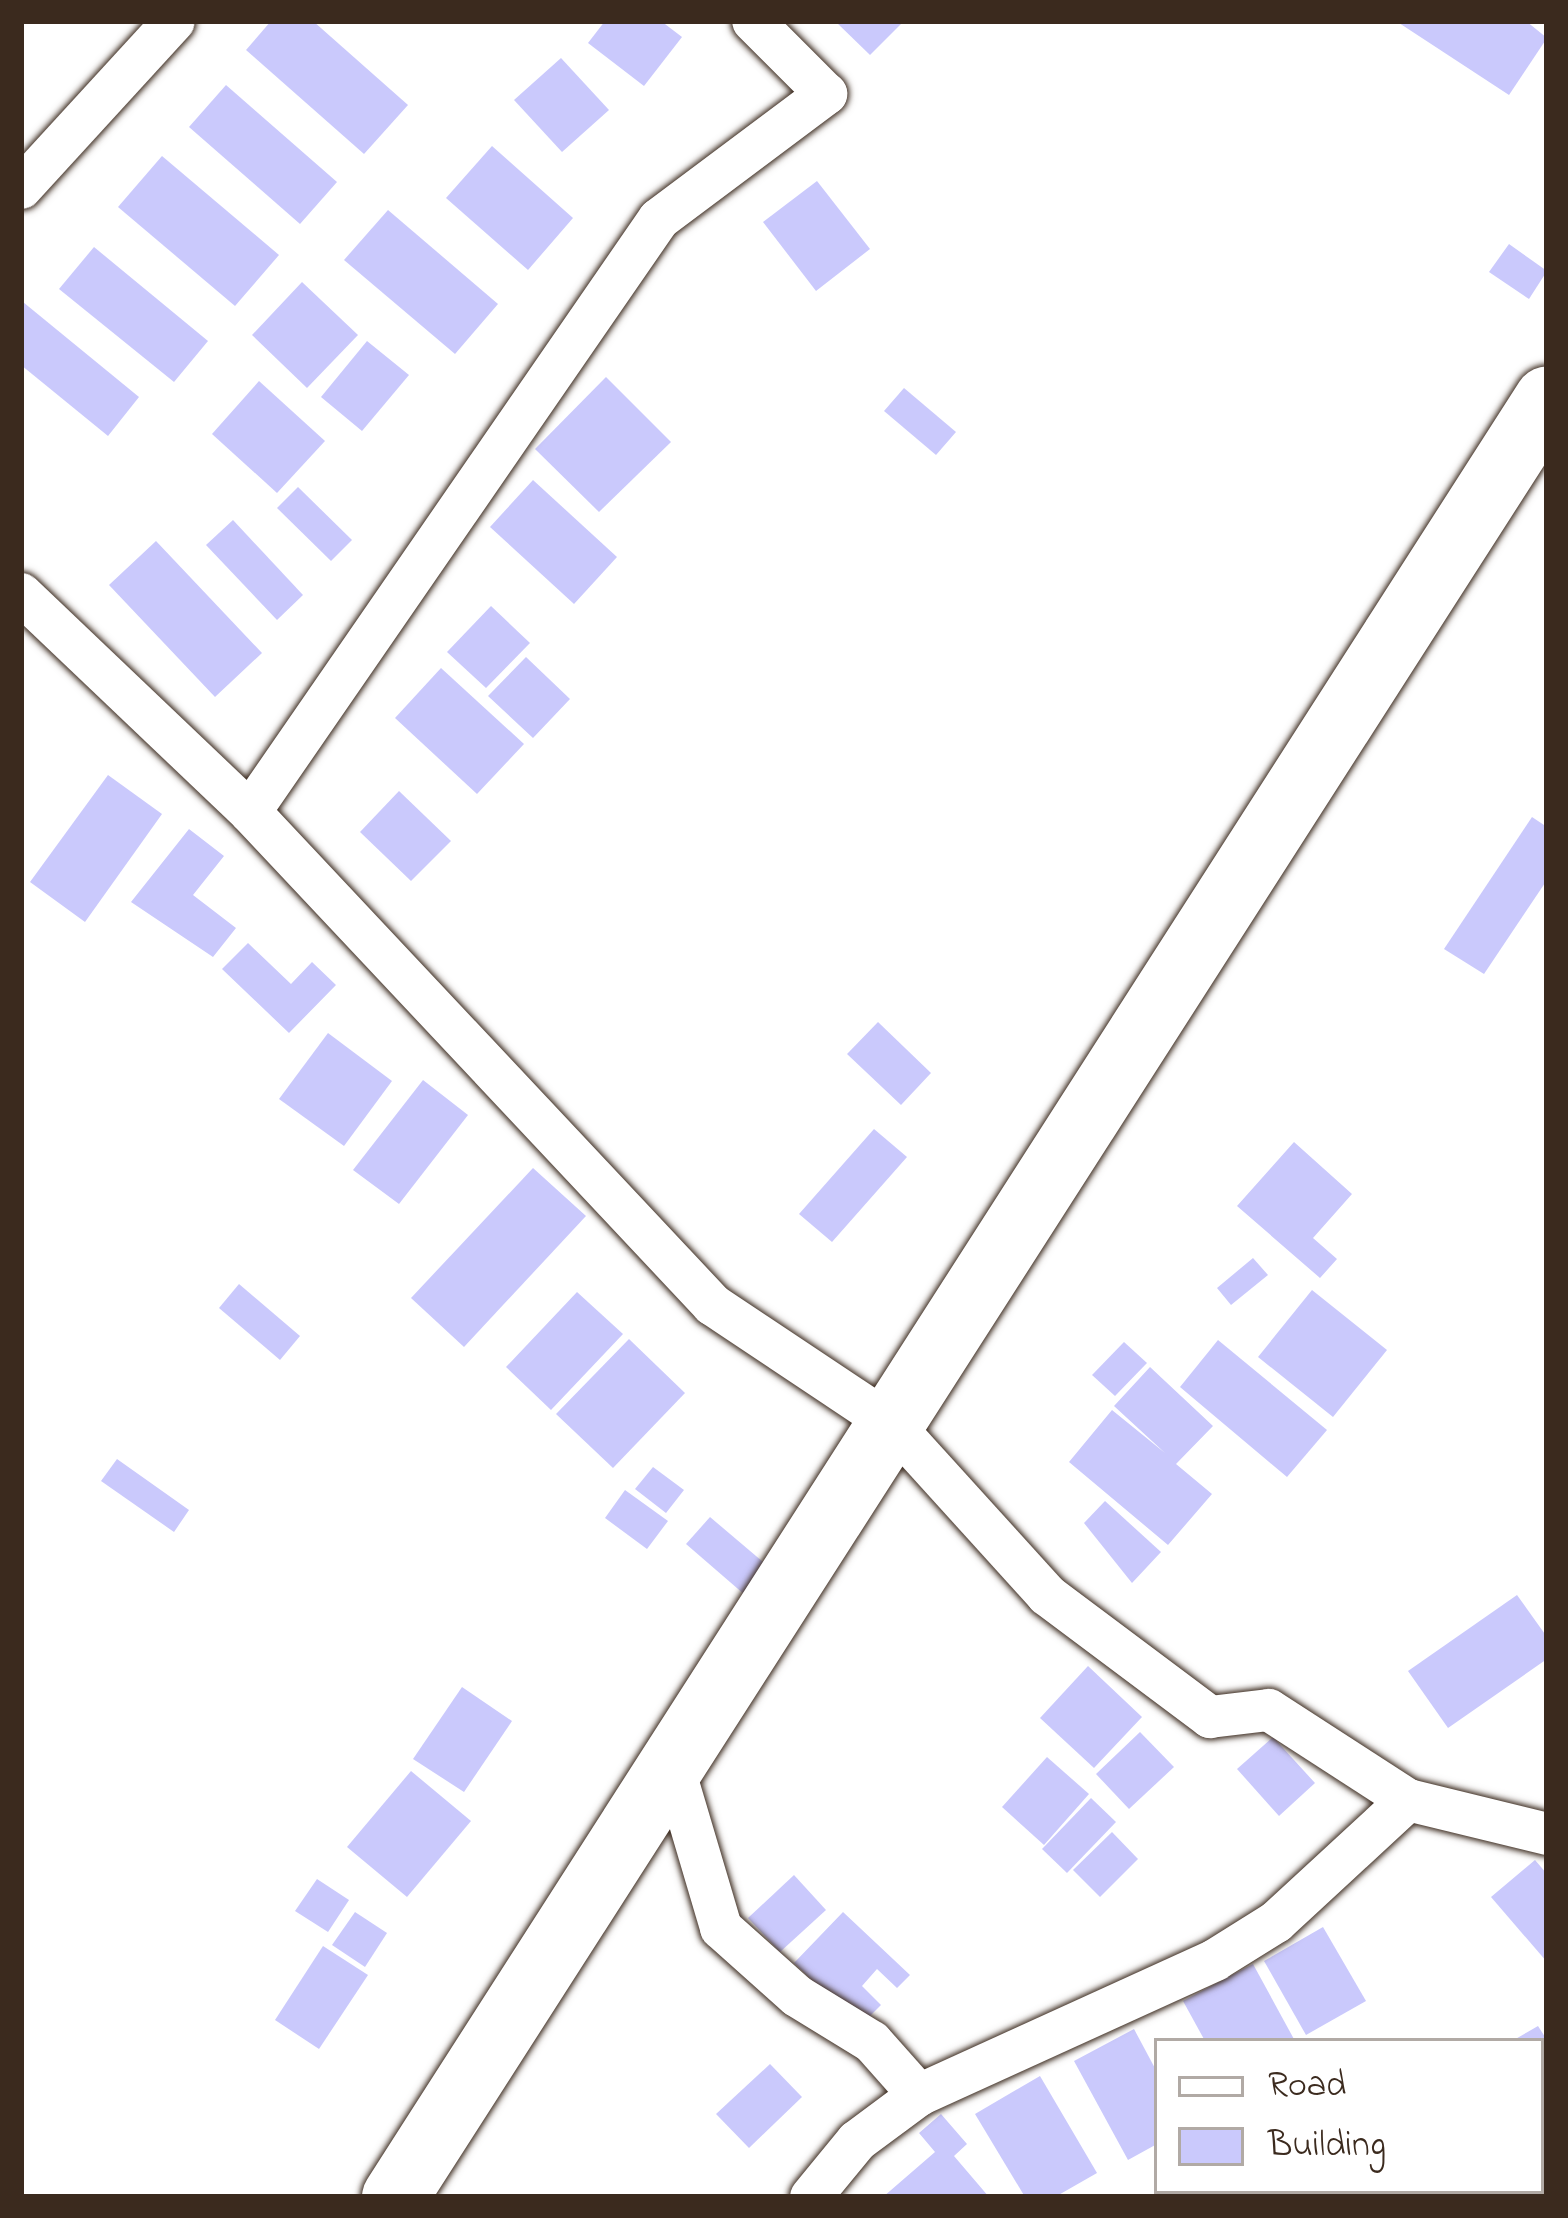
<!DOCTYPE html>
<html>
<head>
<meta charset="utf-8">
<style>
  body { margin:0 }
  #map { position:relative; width:1568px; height:2218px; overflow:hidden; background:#fff; font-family:"Indie Flower",sans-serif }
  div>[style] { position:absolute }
  .building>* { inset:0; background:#cac9fc }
  .roads { filter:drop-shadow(0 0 3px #3b2a1e) drop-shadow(0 0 3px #3b2a1e) }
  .street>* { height:42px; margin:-21px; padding:0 21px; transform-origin:21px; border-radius:21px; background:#fff }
  .primary>* { height:66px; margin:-33px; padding:0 33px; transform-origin:33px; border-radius:33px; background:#fff }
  span { translate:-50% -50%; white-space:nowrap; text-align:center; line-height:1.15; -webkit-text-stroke:9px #fff; paint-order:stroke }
  .frame { position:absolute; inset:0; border:24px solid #3b2a1e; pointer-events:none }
  .legend { position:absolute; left:1154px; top:2038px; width:390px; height:156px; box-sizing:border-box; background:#fff; border:3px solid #b1aaa5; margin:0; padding:15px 21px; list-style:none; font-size:36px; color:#3b2a1e }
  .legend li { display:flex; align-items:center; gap:24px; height:60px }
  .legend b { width:60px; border:3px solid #b1aaa5 }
</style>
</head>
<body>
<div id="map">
  <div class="building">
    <i style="clip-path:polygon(271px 21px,313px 21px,408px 105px,364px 154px,246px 50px)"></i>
    <i style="clip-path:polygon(605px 21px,661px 21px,682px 37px,644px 86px,588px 43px)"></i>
    <i style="clip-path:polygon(835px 21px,904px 21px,870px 55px)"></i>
    <i style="clip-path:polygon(1396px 21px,1526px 21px,1547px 38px,1509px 95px)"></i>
    <i style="clip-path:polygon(561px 58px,609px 110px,562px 152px,514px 100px)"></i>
    <i style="clip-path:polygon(226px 85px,337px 182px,300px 224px,189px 127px)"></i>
    <i style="clip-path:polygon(492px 146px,573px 218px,528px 270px,446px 198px)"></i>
    <i style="clip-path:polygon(162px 156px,279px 255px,235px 306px,118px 207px)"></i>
    <i style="clip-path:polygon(817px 181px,870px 249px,816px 291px,763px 222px)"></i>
    <i style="clip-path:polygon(388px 210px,498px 304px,455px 354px,344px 260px)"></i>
    <i style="clip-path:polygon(1509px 244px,1547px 271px,1529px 299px,1489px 272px)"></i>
    <i style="clip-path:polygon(94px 247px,208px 341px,174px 382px,59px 289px)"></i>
    <i style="clip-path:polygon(302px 282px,358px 335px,307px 388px,252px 335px)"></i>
    <i style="clip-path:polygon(23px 302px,139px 397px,108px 436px,21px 365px)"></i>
    <i style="clip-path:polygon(367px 341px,409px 375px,362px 431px,321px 397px)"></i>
    <i style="clip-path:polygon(606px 377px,671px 442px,599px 512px,535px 449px)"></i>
    <i style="clip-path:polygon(259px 381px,325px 441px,277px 493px,212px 434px)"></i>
    <i style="clip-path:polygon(904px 388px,956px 432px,936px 455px,884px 411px)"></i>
    <i style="clip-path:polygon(533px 480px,617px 557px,574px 604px,490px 527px)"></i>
    <i style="clip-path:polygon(298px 487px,352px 540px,331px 561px,277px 508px)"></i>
    <i style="clip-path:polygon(233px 520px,303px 595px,277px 620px,206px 545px)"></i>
    <i style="clip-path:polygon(156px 541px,262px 653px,215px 697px,109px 585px)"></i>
    <i style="clip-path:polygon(491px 606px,530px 643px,486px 688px,447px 652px)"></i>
    <i style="clip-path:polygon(526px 657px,570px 699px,533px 738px,488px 696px)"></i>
    <i style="clip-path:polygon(441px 668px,524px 744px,477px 794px,395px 718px)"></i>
    <i style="clip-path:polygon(108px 775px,162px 814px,85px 922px,30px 882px)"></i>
    <i style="clip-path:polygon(399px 791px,451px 841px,411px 881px,360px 832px)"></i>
    <i style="clip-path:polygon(1532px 817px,1547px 827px,1547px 880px,1484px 974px,1444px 949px)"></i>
    <i style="clip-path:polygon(189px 829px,224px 856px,193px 895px,236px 928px,213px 957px,131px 902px)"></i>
    <i style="clip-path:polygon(248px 943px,291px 984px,312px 962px,336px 985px,289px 1033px,222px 969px)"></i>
    <i style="clip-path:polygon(878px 1022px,931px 1073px,901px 1105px,847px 1054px)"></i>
    <i style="clip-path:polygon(328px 1033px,392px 1081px,344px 1146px,279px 1099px)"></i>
    <i style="clip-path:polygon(423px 1080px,468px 1115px,399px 1204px,353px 1170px)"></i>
    <i style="clip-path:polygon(874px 1129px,907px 1157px,832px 1242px,799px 1214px)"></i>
    <i style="clip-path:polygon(1294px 1142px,1352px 1194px,1313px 1238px,1337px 1259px,1320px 1278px,1237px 1206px)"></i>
    <i style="clip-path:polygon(533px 1168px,586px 1216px,464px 1347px,411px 1298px)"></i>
    <i style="clip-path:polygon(1253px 1258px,1268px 1275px,1231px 1305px,1217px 1288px)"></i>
    <i style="clip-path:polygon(239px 1284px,300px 1336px,280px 1360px,219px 1308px)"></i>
    <i style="clip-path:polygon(1312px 1290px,1387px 1350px,1333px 1417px,1258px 1357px)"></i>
    <i style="clip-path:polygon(577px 1292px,623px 1334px,551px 1410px,506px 1367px)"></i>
    <i style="clip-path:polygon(629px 1339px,685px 1393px,613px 1468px,556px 1414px)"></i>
    <i style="clip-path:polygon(1218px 1340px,1327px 1430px,1287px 1477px,1180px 1387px)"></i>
    <i style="clip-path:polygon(1124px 1342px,1147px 1363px,1115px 1396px,1092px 1375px)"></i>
    <i style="clip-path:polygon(1150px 1367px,1213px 1426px,1176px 1464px,1212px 1494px,1168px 1545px,1069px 1462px,1112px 1410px,1165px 1453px,1114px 1406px)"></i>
    <i style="clip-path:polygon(117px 1459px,189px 1510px,174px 1532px,101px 1481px)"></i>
    <i style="clip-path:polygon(653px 1467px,684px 1490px,666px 1513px,635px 1489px)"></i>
    <i style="clip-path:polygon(625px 1490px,668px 1521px,647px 1549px,605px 1518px)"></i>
    <i style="clip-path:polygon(1105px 1501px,1161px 1552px,1132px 1583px,1084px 1523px)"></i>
    <i style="clip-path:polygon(710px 1517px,769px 1567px,745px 1595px,686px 1544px)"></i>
    <i style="clip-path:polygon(1517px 1595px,1547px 1637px,1547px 1659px,1448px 1728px,1408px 1671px)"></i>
    <i style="clip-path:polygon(1088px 1666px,1142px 1717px,1094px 1768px,1040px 1718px)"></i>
    <i style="clip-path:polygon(462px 1687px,512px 1721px,464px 1792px,413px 1759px)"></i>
    <i style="clip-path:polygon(1140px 1732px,1174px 1767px,1129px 1809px,1096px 1774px)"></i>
    <i style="clip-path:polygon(1273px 1737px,1315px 1783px,1279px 1816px,1237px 1769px)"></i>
    <i style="clip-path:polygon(1047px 1757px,1089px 1794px,1044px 1845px,1002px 1807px)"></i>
    <i style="clip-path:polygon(411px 1771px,471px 1821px,407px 1897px,347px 1847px)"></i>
    <i style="clip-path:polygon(1091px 1798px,1116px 1822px,1067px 1873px,1042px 1849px)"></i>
    <i style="clip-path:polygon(1112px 1832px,1138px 1859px,1100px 1897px,1073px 1870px)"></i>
    <i style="clip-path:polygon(1535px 1860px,1547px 1874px,1547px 1962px,1491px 1897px)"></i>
    <i style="clip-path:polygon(794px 1875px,826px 1910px,780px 1952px,748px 1918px)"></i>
    <i style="clip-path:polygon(317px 1879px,349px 1900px,328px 1932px,295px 1911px)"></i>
    <i style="clip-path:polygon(355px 1912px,387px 1933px,365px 1967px,332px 1945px)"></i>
    <i style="clip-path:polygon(843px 1912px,910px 1975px,897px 1988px,877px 1969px,862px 1986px,881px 2005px,860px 2026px,794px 1963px)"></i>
    <i style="clip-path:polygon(1323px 1927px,1366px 2001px,1306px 2035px,1264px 1961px)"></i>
    <i style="clip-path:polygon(323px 1946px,368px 1975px,319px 2049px,275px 2020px)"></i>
    <i style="clip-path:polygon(1253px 1964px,1295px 2041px,1205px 2041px,1183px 2001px)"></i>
    <i style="clip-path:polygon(1538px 2026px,1547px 2040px,1541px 2078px,1541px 2041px,1512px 2041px)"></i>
    <i style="clip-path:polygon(1134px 2029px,1157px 2072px,1157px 2144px,1128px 2160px,1074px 2061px)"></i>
    <i style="clip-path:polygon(770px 2064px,802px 2097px,749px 2148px,716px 2114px)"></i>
    <i style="clip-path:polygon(1040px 2076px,1097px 2173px,1055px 2197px,1025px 2197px,975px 2114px)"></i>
    <i style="clip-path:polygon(1547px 2101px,1547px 2197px,1536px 2197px,1541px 2105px)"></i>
    <i style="clip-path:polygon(941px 2114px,967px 2144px,954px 2156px,989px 2197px,883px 2197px,935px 2152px,919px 2133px)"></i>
  </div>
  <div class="roads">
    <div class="street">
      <i style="left:21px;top:188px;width:226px;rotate:-47.5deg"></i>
      <i style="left:21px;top:594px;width:316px;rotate:43.6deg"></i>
      <i style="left:250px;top:812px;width:676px;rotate:46.8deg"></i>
      <i style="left:713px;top:1305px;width:216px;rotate:33.7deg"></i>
      <i style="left:893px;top:1425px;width:229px;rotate:47.8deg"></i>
      <i style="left:1047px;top:1595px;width:204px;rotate:36.8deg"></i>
      <i style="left:1210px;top:1717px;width:59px;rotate:-6.8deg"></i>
      <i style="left:1269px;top:1710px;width:166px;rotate:32.9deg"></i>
      <i style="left:1408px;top:1800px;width:143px;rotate:13.7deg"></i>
      <i style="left:250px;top:812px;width:720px;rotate:-55.41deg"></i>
      <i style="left:659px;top:219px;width:209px;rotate:-36.8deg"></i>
      <i style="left:826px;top:94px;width:103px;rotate:-135deg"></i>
      <i style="left:674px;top:1769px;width:166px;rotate:73.5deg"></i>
      <i style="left:721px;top:1928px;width:102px;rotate:41.8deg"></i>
      <i style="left:797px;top:1996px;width:88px;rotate:31.5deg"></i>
      <i style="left:872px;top:2042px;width:71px;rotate:48.4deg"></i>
      <i style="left:811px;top:2197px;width:72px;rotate:-50.6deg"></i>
      <i style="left:857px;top:2141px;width:77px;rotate:-36.6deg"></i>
      <i style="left:919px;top:2095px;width:325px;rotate:-24.5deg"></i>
      <i style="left:1215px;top:1960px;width:72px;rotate:-31.9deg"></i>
      <i style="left:1276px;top:1922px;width:180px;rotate:-42.7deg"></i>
    </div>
    <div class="primary">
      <i style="left:395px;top:2197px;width:2135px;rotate:-57.34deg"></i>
    </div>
  </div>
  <div class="frame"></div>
  <ul class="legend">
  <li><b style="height:15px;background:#fff"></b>Road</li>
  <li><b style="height:33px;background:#cac9fc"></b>Building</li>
  </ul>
</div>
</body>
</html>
